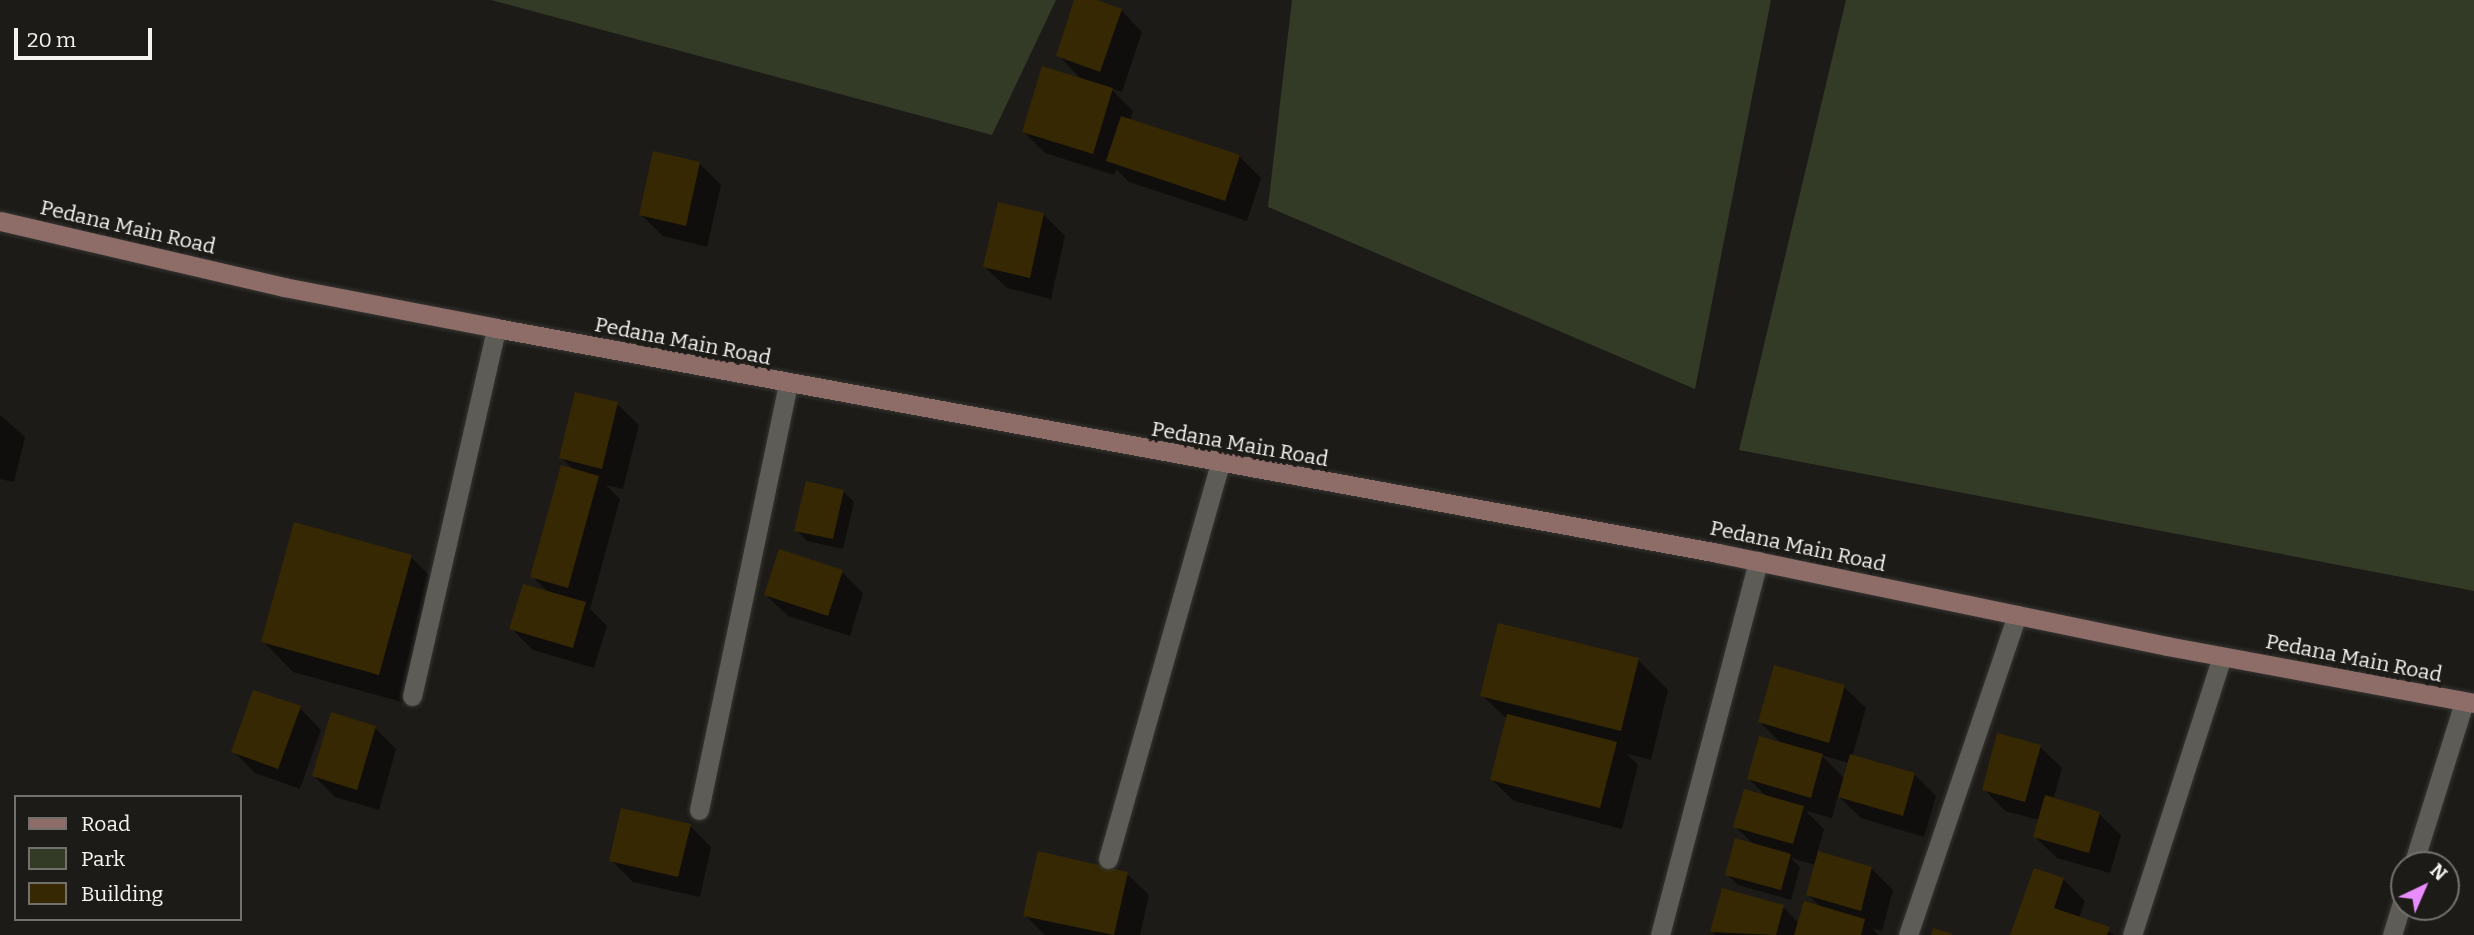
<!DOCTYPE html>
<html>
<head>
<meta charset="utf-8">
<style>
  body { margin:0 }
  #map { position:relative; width:2474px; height:935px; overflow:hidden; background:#1d1b17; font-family:Bitter,serif }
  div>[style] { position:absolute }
  .green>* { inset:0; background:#333b27 }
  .shadow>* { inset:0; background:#0007 }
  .building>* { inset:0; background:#372804 }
  .roads { filter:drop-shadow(0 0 2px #363532) drop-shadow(0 0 2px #363532) }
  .minor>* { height:19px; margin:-9.5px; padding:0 9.5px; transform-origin:9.5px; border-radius:9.5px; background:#5e5c56 }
  .secondary>* { height:19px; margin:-9.5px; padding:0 9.5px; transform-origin:9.5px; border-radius:9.5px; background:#8e6d69 }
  span { translate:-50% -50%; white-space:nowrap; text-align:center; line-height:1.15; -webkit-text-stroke:7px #1d1b17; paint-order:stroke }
  .street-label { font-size:21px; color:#f4f3ef }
  .legend { position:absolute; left:14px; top:795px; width:228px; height:126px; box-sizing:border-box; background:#1d1b17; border:2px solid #73716d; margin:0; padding:9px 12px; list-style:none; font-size:21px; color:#f4f3ef }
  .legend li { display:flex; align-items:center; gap:14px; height:35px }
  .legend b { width:35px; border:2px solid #73716d }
  .north { position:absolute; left:2390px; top:851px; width:70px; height:70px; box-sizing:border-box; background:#1d1b17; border:2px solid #73716d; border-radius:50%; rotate:44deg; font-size:19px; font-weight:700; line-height:28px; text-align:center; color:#f4f3ef }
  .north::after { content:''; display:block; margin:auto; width:24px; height:32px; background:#e98dfe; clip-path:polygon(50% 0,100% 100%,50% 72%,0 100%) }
  .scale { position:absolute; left:14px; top:28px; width:138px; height:32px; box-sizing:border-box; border:4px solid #f4f3ef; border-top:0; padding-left:9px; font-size:21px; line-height:24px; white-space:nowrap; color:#f4f3ef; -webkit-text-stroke:5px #1d1b17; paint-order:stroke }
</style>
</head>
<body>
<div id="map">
  <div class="green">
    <i style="clip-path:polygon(491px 0,1056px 0,992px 135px)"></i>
    <i style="clip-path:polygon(1292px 0,1771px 0,1695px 389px,1268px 207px)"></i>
    <i style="clip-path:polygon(1846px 0,2474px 0,2474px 591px,1739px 450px)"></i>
  </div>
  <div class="shadow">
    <i style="clip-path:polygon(1076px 0,1092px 0,1121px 10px,1142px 32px,1122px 92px,1110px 88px,1133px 111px,1130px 121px,1239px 156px,1261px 178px,1247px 221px,1129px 182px,1116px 169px,1114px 175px,1045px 153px,1024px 132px,1082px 80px,1058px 55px)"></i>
    <i style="clip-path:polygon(699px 163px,721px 185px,707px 247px,663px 236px,641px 215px)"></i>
    <i style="clip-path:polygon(1044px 215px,1065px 236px,1051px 299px,1007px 288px,985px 267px)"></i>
    <i style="clip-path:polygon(617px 404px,639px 425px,623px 489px,606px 485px,620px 499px,590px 609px,607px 626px,594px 668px,533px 650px,511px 628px,549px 593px,532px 576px,574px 470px,561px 457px)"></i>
    <i style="clip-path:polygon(0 415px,25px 437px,14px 482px,0 479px)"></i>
    <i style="clip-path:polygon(843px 491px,854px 502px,843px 549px,807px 541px,796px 530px)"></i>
    <i style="clip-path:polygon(411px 557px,441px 587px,409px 704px,293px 672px,263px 641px)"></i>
    <i style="clip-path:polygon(842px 572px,863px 593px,850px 636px,788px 616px,766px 595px)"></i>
    <i style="clip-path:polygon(1638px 660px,1668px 690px,1651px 760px,1627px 754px,1638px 765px,1622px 829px,1514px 801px,1492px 780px,1508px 720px,1482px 695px)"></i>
    <i style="clip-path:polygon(evenodd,1844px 687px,1866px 708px,1852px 757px,1914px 774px,1936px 796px,1924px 837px,1861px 818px,1838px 796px,1832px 818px,1806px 811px,1824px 829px,1817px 853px,1872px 869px,1893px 890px,1882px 931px,1872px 928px,1879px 935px,1715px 935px,1712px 931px,1783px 907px,1799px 923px,1822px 908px,1808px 895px,1816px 865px,1791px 858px,1800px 867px,1791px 900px,1738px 885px,1727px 874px,1755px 846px,1735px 826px,1767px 797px,1749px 779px,1783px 745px,1760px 722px,1844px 687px,1821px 755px,1849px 763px,1845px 779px,1821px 755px)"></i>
    <i style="clip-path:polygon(300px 708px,321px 730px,300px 789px,255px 773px,233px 751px)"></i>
    <i style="clip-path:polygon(375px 728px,396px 749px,379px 810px,335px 797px,314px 776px)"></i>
    <i style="clip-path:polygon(2040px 747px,2062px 768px,2053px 800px,2099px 814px,2121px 835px,2110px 873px,2057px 858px,2035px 837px,2040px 820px,2005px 811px,1984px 789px)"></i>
    <i style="clip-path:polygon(690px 826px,711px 847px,700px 897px,633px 882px,611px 860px)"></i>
    <i style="clip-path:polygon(1127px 874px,1149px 895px,1140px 935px,1045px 935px,1025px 915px)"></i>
    <i style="clip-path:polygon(2063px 879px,2085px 901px,2079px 918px,2115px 935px,2013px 935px)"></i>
  </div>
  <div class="building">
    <i style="clip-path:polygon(1074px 0,1097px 0,1122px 9px,1100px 72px,1056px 56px)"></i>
    <i style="clip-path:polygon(1042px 66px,1113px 88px,1093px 154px,1022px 132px)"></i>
    <i style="clip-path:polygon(1121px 116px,1240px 155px,1225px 201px,1106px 161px)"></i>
    <i style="clip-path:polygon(653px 151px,700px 162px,686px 226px,639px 215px)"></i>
    <i style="clip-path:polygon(998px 202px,1044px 213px,1030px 278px,983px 267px)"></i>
    <i style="clip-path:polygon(575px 392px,618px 402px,602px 469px,559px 458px)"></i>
    <i style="clip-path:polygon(561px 465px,599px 476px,568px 588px,530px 577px)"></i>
    <i style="clip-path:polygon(806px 481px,844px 490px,833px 539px,794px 531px)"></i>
    <i style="clip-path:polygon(294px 522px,412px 555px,379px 675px,261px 642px)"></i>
    <i style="clip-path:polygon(779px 549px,843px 570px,828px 616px,764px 595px)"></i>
    <i style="clip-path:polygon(523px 584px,586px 602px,573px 648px,509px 629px)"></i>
    <i style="clip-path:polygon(1498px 623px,1639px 658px,1621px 731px,1480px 696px)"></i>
    <i style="clip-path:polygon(1774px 665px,1845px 685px,1829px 743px,1758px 722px)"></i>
    <i style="clip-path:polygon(253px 690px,301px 706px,278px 769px,231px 752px)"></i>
    <i style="clip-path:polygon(331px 712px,376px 726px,357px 790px,312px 776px)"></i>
    <i style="clip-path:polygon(1507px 714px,1617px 742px,1600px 808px,1490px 780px)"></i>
    <i style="clip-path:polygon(1997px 733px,2041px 745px,2025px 802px,1982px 790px)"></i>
    <i style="clip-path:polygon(1759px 736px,1823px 754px,1811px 798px,1747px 779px)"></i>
    <i style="clip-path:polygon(1850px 754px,1915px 773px,1903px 816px,1838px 797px)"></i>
    <i style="clip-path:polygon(1744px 789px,1804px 806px,1793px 844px,1733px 827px)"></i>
    <i style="clip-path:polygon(2045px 795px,2100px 812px,2089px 853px,2033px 837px)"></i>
    <i style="clip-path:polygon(621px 808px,691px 824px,678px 877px,609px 861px)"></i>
    <i style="clip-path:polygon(1735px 838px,1791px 854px,1781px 890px,1725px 875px)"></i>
    <i style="clip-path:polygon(1038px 851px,1128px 872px,1114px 935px,1023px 916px)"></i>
    <i style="clip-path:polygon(1818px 851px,1872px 867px,1861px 911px,1806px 895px)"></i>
    <i style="clip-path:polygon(2034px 868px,2064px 878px,2054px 908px,2110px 927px,2107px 935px,2010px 935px)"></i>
    <i style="clip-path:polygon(1722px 888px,1784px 905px,1776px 935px,1710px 932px)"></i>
    <i style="clip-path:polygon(1804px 901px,1865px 919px,1861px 935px,1794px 935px)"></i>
    <i style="clip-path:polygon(1933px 928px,1953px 934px,1952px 935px,1931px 935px)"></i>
  </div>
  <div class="roads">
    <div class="minor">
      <i style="left:412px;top:696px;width:377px;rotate:-77.1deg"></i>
      <i style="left:699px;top:810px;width:435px;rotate:-78.2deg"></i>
      <i style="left:1108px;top:859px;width:411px;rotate:-74.2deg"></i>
      <i style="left:2413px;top:865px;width:171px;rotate:-72.6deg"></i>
      <i style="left:1660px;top:935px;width:387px;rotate:-75.3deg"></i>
      <i style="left:1908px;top:935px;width:338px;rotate:-71.2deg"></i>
      <i style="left:2132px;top:935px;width:292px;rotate:-72.1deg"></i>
      <i style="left:2392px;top:935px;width:41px;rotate:-72.9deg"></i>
    </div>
    <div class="secondary">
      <i style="left:0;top:221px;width:292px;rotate:13.1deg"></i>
      <i style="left:284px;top:287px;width:216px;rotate:10.9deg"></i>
      <i style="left:496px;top:328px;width:1243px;rotate:10.43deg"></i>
      <i style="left:1718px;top:553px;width:459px;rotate:11.7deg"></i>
      <i style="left:2167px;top:646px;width:312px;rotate:10.5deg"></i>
    </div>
  </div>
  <div class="street-label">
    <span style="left:128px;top:227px;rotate:13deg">Pedana Main Road</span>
    <span style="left:683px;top:341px;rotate:11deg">Pedana Main Road</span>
    <span style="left:1240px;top:444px;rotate:10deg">Pedana Main Road</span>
    <span style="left:1798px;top:546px;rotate:12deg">Pedana Main Road</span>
    <span style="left:2354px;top:658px;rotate:11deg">Pedana Main Road</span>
  </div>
  <ul class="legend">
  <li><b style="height:9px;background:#8e6d69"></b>Road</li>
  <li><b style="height:19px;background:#333b27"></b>Park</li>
  <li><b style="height:19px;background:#372804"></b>Building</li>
  </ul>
  <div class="north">N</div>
  <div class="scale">20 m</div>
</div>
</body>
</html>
